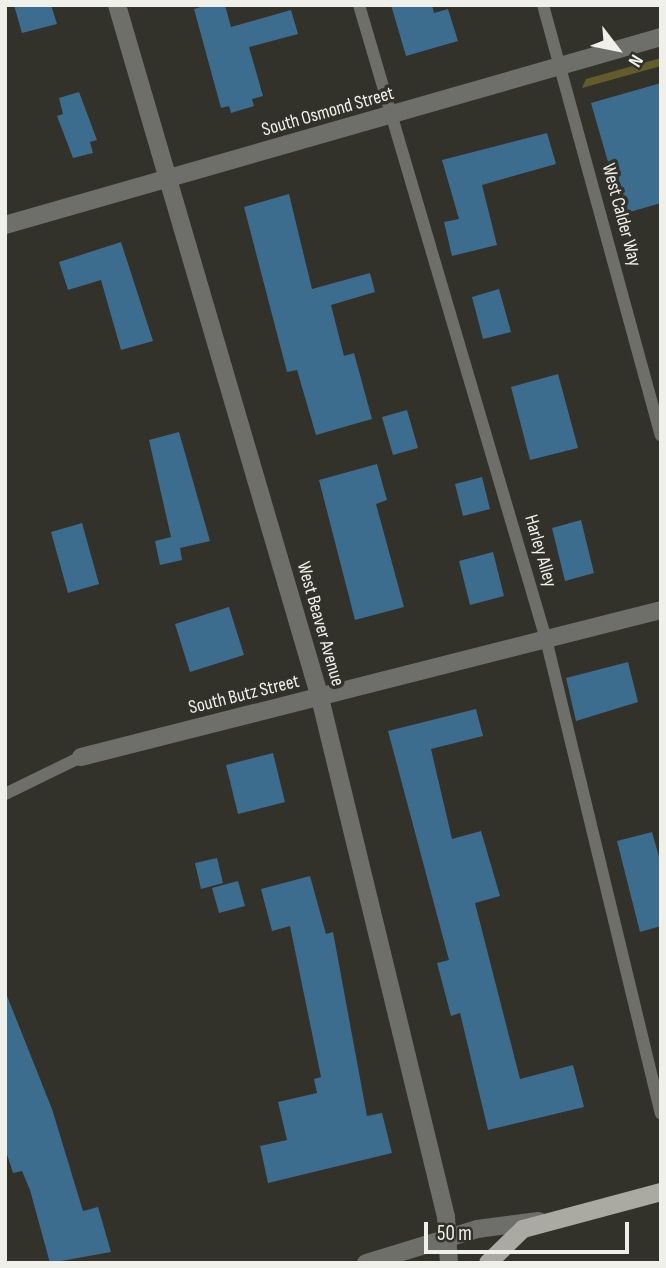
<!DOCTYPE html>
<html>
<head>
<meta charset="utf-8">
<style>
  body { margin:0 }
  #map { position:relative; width:666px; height:1268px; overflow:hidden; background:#33322a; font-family:"Sofia Sans Condensed",sans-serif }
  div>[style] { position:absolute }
  .green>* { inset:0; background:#625b2b }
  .building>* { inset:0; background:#3c6c8e }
  .service>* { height:12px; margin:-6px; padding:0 6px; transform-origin:6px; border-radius:6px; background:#6e6e6a }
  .minor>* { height:18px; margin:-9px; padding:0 9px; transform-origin:9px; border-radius:9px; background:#6e6e6a }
  .primary>* { height:18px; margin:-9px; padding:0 9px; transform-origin:9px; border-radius:9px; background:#aaaaa2 }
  span { translate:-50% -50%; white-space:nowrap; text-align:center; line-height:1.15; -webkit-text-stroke:7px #33322a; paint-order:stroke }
  .street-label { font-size:19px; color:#f0f0eb }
  .frame { position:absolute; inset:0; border:7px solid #f0f0eb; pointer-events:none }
  .north { position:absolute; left:582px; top:14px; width:70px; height:70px; -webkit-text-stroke:5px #33322a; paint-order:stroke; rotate:122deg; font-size:19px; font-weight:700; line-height:28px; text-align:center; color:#f0f0eb }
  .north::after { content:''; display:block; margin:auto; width:24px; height:32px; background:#f0f0eb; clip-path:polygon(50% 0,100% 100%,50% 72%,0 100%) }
  .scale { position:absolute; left:424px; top:1222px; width:205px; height:32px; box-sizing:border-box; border:4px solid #f0f0eb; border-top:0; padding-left:9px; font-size:21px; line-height:24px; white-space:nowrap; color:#f0f0eb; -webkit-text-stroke:5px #33322a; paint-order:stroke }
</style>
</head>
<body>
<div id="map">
  <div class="green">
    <i style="clip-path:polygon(661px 58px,661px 66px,582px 88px,586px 79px)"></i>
  </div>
  <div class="building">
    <i style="clip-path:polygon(14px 5px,51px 5px,57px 24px,22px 33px)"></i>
    <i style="clip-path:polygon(207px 5px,225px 5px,231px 27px,291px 10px,298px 34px,249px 47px,263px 96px,252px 99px,254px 106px,231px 113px,229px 106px,221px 108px,194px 9px)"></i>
    <i style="clip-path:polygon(391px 5px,432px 5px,434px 13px,448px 9px,458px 41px,406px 56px)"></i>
    <i style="clip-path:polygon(661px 83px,661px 203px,623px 214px,591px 103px)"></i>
    <i style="clip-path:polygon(79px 92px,97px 140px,90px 142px,93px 153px,73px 158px,57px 116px,63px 114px,59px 98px)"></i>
    <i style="clip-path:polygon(547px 133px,556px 164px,482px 185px,497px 245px,452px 256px,444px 222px,459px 219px,442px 160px)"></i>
    <i style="clip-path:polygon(289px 194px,312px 289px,370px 273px,375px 292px,331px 305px,344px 356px,354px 353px,372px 419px,316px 435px,297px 370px,287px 372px,244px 207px)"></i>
    <i style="clip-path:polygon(121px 242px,153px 341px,121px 350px,101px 280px,68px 290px,59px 262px)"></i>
    <i style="clip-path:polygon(499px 289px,511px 332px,483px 339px,472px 297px)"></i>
    <i style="clip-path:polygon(558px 374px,578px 448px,530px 460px,511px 387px)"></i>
    <i style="clip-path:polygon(407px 410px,418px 448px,393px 455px,382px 417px)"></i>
    <i style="clip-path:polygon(179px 432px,210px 541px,180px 548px,182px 560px,160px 565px,155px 541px,171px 537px,149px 440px)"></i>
    <i style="clip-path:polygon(377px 464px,387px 500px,376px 504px,404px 607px,355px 620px,319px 480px)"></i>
    <i style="clip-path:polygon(482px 477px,490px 509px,463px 516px,455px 484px)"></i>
    <i style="clip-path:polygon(581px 520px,594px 573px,565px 581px,552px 528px)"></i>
    <i style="clip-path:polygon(82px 523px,99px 584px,68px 593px,51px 532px)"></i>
    <i style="clip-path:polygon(493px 552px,504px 596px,470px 605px,459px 561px)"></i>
    <i style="clip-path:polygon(229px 607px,244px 655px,190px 672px,175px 624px)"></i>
    <i style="clip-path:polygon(628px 662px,638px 702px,576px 721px,566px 678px)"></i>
    <i style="clip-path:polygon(476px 709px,483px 736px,431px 749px,452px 839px,481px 831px,500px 896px,475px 903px,520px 1079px,573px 1065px,584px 1107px,488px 1130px,460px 1013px,451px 1016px,437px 963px,449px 960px,388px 731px)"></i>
    <i style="clip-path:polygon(273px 753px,285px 802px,238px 814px,226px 765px)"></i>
    <i style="clip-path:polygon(652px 832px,661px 864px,661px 926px,640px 932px,617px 841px)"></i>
    <i style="clip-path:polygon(217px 858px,223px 883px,201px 889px,195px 863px)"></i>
    <i style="clip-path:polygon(310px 876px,326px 934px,333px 932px,367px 1116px,382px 1113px,392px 1153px,268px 1183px,260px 1146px,287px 1140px,278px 1102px,317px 1093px,314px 1079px,321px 1077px,290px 926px,272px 931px,261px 889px)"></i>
    <i style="clip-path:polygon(238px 881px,245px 906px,219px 913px,212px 888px)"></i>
    <i style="clip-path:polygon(5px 991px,52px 1109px,83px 1211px,98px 1207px,111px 1252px,50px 1263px,30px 1190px,22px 1171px,13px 1173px,5px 1148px)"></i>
  </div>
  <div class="service">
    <i style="left:359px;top:5px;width:661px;rotate:73.57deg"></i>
    <i style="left:546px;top:639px;width:488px;rotate:76.4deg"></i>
    <i style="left:543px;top:5px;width:446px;rotate:74.7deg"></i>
    <i style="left:5px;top:794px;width:85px;rotate:-26deg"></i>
  </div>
  <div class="minor">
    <i style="left:117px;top:5px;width:722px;rotate:73.67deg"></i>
    <i style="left:320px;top:698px;width:534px;rotate:76.35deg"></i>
    <i style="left:446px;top:1217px;width:46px;rotate:86.3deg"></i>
    <i style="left:5px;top:225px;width:682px;rotate:-15.99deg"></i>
    <i style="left:81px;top:757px;width:598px;rotate:-14.22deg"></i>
    <i style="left:366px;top:1263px;width:116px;rotate:-17deg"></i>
    <i style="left:477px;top:1229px;width:62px;rotate:-7.5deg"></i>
  </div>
  <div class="primary">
    <i style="left:488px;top:1263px;width:49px;rotate:-44.2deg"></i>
    <i style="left:523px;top:1229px;width:143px;rotate:-15deg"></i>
  </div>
  <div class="street-label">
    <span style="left:328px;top:112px;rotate:-16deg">South Osmond Street</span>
    <span style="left:621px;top:215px;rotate:75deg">West Calder Way</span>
    <span style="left:540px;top:551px;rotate:74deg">Harley Alley</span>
    <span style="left:320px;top:624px;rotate:74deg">West Beaver Avenue</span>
    <span style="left:244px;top:695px;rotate:-14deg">South Butz Street</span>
  </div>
  <div class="frame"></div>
  <div class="north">N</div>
  <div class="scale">50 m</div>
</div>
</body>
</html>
